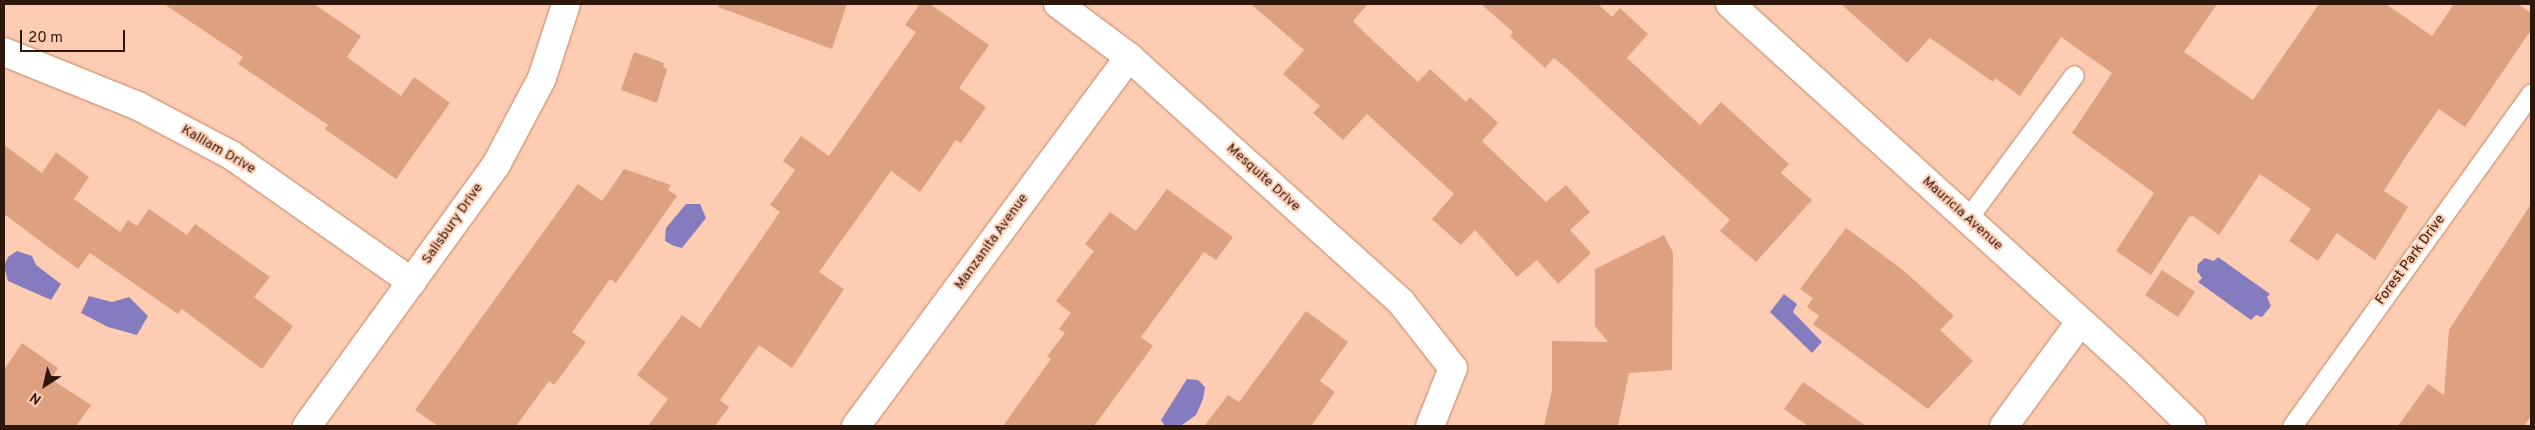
<!DOCTYPE html>
<html>
<head>
<meta charset="utf-8">
<style>
  body { margin:0 }
  #map { position:relative; width:2535px; height:430px; overflow:hidden; background:#feccb2; font-family:Overpass,sans-serif }
  div>[style] { position:absolute }
  .water>* { inset:0; background:#857cc0 }
  .building>* { inset:0; background:#dda181 }
  .roads { filter:drop-shadow(0 0 1px #be8465) drop-shadow(0 0 1px #be8465) }
  .service>* { height:19px; margin:-9.5px; padding:0 9.5px; transform-origin:9.5px; border-radius:9.5px; background:#fff }
  .minor>* { height:28px; margin:-14px; padding:0 14px; transform-origin:14px; border-radius:14px; background:#fff }
  span { translate:-50% -50%; white-space:nowrap; text-align:center; line-height:1.15; -webkit-text-stroke:4px #feccb2; paint-order:stroke }
  .street-label { font-size:14px; color:#2e180c }
  .frame { position:absolute; inset:0; border:5px solid #2e180c; pointer-events:none }
  .north { position:absolute; left:20px; top:360px; width:50px; height:50px; -webkit-text-stroke:4px #feccb2; paint-order:stroke; rotate:215deg; font-size:14px; font-weight:700; line-height:20px; text-align:center; color:#2e180c }
  .north::after { content:''; display:block; margin:auto; width:18px; height:22px; background:#2e180c; clip-path:polygon(50% 0,100% 100%,50% 72%,0 100%) }
  .scale { position:absolute; left:20px; top:30px; width:105px; height:22px; box-sizing:border-box; border:2px solid #2e180c; border-top:0; padding-left:6px; font-size:15px; line-height:18px; white-space:nowrap; color:#2e180c; -webkit-text-stroke:4px #feccb2; paint-order:stroke }
</style>
</head>
<body>
<div id="map">
  <div class="water">
    <i style="clip-path:polygon(686px 204px,700px 204px,706px 218px,682px 248px,674px 246px,665px 241px,666px 228px)"></i>
    <i style="clip-path:polygon(17px 251px,32px 256px,36px 265px,61px 284px,51px 300px,8px 281px,4px 266px,8px 257px)"></i>
    <i style="clip-path:polygon(2218px 257px,2270px 294px,2267px 297px,2271px 306px,2262px 317px,2256px 315px,2251px 320px,2198px 282px,2202px 278px,2197px 271px,2198px 264px,2205px 258px,2214px 261px)"></i>
    <i style="clip-path:polygon(1784px 294px,1797px 304px,1793px 312px,1822px 342px,1812px 353px,1770px 312px)"></i>
    <i style="clip-path:polygon(89px 296px,112px 302px,129px 297px,148px 316px,137px 335px,108px 327px,81px 313px)"></i>
    <i style="clip-path:polygon(1187px 379px,1198px 380px,1205px 387px,1203px 399px,1196px 415px,1182px 425px,1165px 426px,1161px 420px)"></i>
  </div>
  <div class="building">
    <i style="clip-path:polygon(164px 4px,314px 4px,361px 36px,347px 57px,401px 96px,414px 77px,450px 103px,396px 179px,325px 129px,328px 125px,238px 64px,243px 57px)"></i>
    <i style="clip-path:polygon(719px 4px,847px 4px,832px 49px,718px 7px)"></i>
    <i style="clip-path:polygon(920px 4px,930px 4px,989px 45px,959px 88px,986px 107px,961px 143px,956px 140px,920px 192px,891px 171px,819px 272px,844px 289px,792px 368px,759px 345px,720px 400px,729px 407px,715px 426px,648px 426px,668px 399px,637px 375px,682px 315px,700px 328px,780px 212px,770px 205px,795px 170px,783px 161px,801px 136px,829px 156px,916px 32px,905px 25px)"></i>
    <i style="clip-path:polygon(1251px 4px,1368px 4px,1353px 21px,1366px 34px,1418px 82px,1430px 69px,1466px 102px,1470px 97px,1498px 123px,1482px 141px,1546px 202px,1566px 185px,1590px 212px,1570px 230px,1591px 253px,1558px 284px,1537px 260px,1517px 277px,1475px 230px,1461px 245px,1432px 219px,1454px 194px,1367px 114px,1343px 140px,1313px 113px,1320px 106px,1283px 74px,1304px 50px)"></i>
    <i style="clip-path:polygon(1481px 4px,1598px 4px,1612px 17px,1620px 8px,1648px 34px,1627px 58px,1700px 125px,1721px 102px,1789px 164px,1781px 173px,1812px 200px,1756px 262px,1720px 231px,1730px 220px,1565px 67px,1554px 58px,1545px 68px,1510px 36px,1513px 32px)"></i>
    <i style="clip-path:polygon(1841px 4px,2217px 4px,2184px 52px,2253px 100px,2319px 4px,2386px 4px,2432px 36px,2454px 4px,2518px 4px,2531px 13px,2531px 30px,2465px 127px,2439px 109px,2406px 156px,2384px 191px,2408px 207px,2375px 260px,2337px 233px,2318px 261px,2289px 241px,2311px 209px,2260px 174px,2219px 235px,2193px 216px,2189px 217px,2151px 275px,2116px 251px,2154px 193px,2072px 133px,2112px 73px,2061px 37px,2020px 96px,1995px 78px,1993px 82px,1930px 38px,1907px 63px)"></i>
    <i style="clip-path:polygon(634px 52px,664px 63px,663px 67px,667px 69px,657px 103px,621px 90px)"></i>
    <i style="clip-path:polygon(4px 145px,42px 173px,56px 152px,89px 177px,74px 199px,120px 232px,128px 220px,137px 226px,149px 209px,187px 235px,195px 224px,270px 277px,254px 297px,293px 326px,262px 369px,182px 309px,178px 314px,90px 253px,78px 269px,4px 214px)"></i>
    <i style="clip-path:polygon(624px 169px,671px 185px,668px 190px,677px 196px,616px 283px,610px 279px,572px 332px,586px 342px,554px 385px,549px 381px,516px 426px,438px 426px,415px 410px,578px 184px,602px 201px)"></i>
    <i style="clip-path:polygon(1167px 189px,1233px 237px,1216px 260px,1204px 252px,1141px 337px,1153px 346px,1094px 426px,1003px 426px,1051px 359px,1047px 356px,1065px 333px,1059px 329px,1071px 313px,1056px 301px,1094px 251px,1085px 244px,1110px 212px,1136px 231px)"></i>
    <i style="clip-path:polygon(2531px 204px,2531px 416px,2524px 426px,2398px 426px,2428px 384px,2444px 395px,2449px 330px)"></i>
    <i style="clip-path:polygon(1846px 228px,1903px 270px,1954px 316px,1940px 330px,1973px 361px,1928px 409px,1813px 324px,1819px 316px,1807px 307px,1813px 298px,1800px 289px)"></i>
    <i style="clip-path:polygon(1664px 235px,1673px 253px,1672px 370px,1629px 373px,1618px 426px,1544px 426px,1552px 390px,1552px 341px,1608px 342px,1595px 326px,1595px 269px)"></i>
    <i style="clip-path:polygon(2162px 270px,2195px 292px,2178px 317px,2145px 295px)"></i>
    <i style="clip-path:polygon(1306px 311px,1348px 342px,1320px 381px,1335px 392px,1311px 426px,1204px 426px,1228px 395px,1239px 402px)"></i>
    <i style="clip-path:polygon(22px 343px,58px 368px,51px 379px,91px 405px,76px 426px,4px 426px,4px 370px)"></i>
    <i style="clip-path:polygon(1803px 382px,1866px 426px,1808px 426px,1784px 409px)"></i>
  </div>
  <div class="roads">
    <div class="service">
      <i style="left:1967px;top:219px;width:179px;rotate:-53.4deg"></i>
      <i style="left:2292px;top:426px;width:410px;rotate:-54.3deg"></i>
    </div>
    <div class="minor">
      <i style="left:1058px;top:4px;width:89px;rotate:36.7deg"></i>
      <i style="left:1129px;top:57px;width:366px;rotate:42deg"></i>
      <i style="left:1401px;top:302px;width:84px;rotate:51.8deg"></i>
      <i style="left:1453px;top:368px;width:62px;rotate:111.6deg"></i>
      <i style="left:1730px;top:4px;width:539px;rotate:42.15deg"></i>
      <i style="left:2130px;top:366px;width:86px;rotate:44.1deg"></i>
      <i style="left:4px;top:52px;width:144px;rotate:21.9deg"></i>
      <i style="left:138px;top:106px;width:105px;rotate:27.8deg"></i>
      <i style="left:231px;top:155px;width:221px;rotate:35.1deg"></i>
      <i style="left:307px;top:426px;width:322px;rotate:-54.1deg"></i>
      <i style="left:496px;top:165px;width:98px;rotate:-62.1deg"></i>
      <i style="left:542px;top:78px;width:78px;rotate:-72deg"></i>
      <i style="left:856px;top:426px;width:459px;rotate:-53.5deg"></i>
      <i style="left:2004px;top:426px;width:129px;rotate:-53.8deg"></i>
    </div>
  </div>
  <div class="street-label">
    <span style="left:218px;top:150px;rotate:30deg">Kalliam Drive</span>
    <span style="left:1263px;top:178px;rotate:42deg">Mesquite Drive</span>
    <span style="left:1962px;top:214px;rotate:42deg">Mauricia Avenue</span>
    <span style="left:453px;top:224px;rotate:-55deg">Salisbury Drive</span>
    <span style="left:992px;top:242px;rotate:-54deg">Manzanita Avenue</span>
    <span style="left:2411px;top:260px;rotate:-54deg">Forest Park Drive</span>
  </div>
  <div class="frame"></div>
  <div class="north">N</div>
  <div class="scale">20 m</div>
</div>
</body>
</html>
